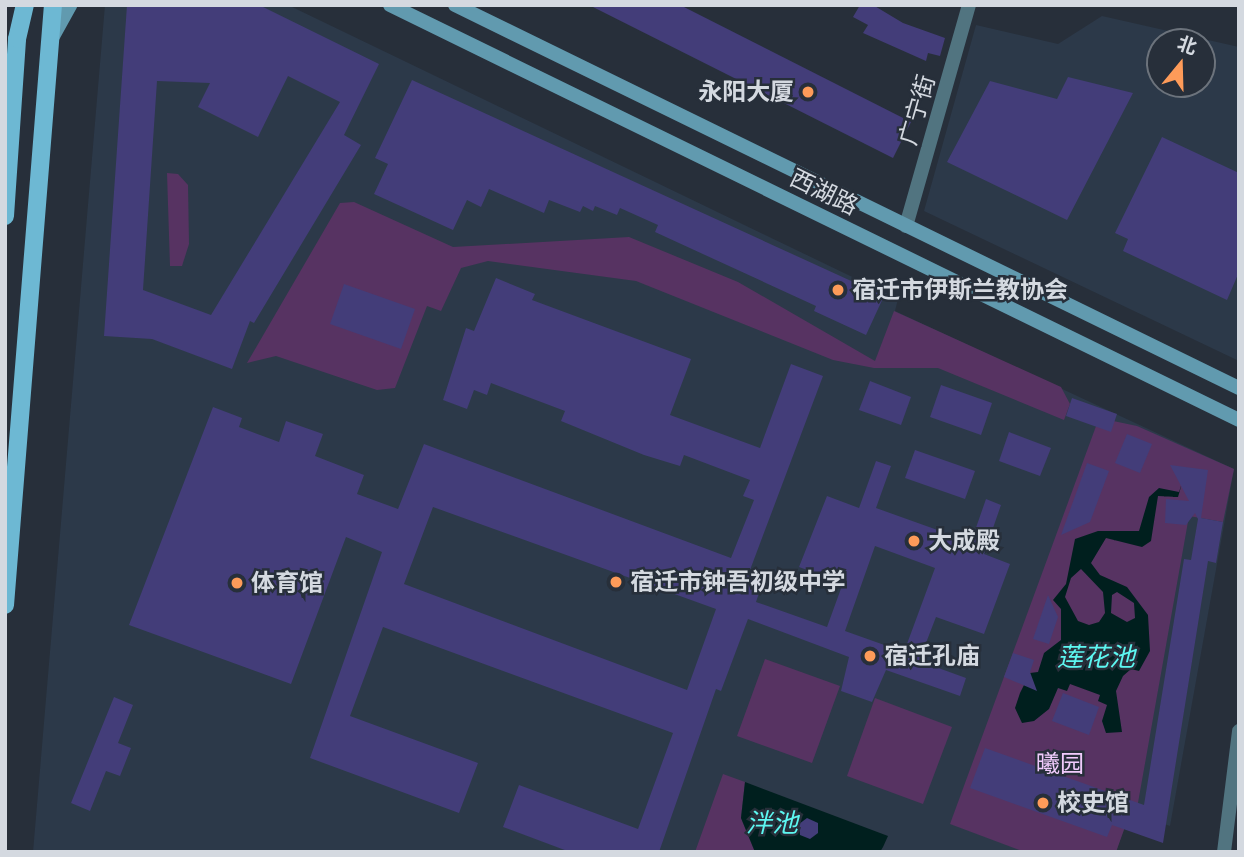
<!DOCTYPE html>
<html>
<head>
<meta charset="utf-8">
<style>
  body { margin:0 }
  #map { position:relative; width:1244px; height:857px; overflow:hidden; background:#272f3a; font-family:"PT Sans","Noto Sans SC",sans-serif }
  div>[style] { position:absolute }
  .built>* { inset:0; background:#2c3949 }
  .green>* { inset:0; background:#573362 }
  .water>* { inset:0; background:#001f1e }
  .building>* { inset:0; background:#433d79 }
  .street>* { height:14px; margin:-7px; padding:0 7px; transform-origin:7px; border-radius:7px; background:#517480 }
  .secondary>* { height:14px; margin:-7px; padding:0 7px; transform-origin:7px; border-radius:7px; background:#619aaf }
  .primary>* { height:18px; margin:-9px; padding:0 9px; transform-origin:9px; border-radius:9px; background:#6db8d3 }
  .dots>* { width:19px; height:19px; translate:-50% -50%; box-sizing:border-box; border:4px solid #272f3a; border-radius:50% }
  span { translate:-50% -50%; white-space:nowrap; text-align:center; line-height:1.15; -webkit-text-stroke:5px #272f3a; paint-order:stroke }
  .poi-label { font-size:24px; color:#d4d9e0; font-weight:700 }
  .right { translate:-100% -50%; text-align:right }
  .left { translate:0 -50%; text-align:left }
  .street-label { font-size:24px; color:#d4d9e0 }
  .park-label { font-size:24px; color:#f0cbfc }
  .water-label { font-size:26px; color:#5df7f1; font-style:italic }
  .frame { position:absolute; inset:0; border:7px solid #d4d9e0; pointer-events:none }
  .north { position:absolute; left:1146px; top:28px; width:70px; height:70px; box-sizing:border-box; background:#272f3a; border:2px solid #6c737c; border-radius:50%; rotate:19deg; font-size:19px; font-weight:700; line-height:28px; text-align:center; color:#d4d9e0 }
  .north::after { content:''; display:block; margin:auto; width:24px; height:32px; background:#fe9b59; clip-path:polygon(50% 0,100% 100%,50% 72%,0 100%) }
</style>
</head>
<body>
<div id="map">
  <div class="built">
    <i style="clip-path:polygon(105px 5px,288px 5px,898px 299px,895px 311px,1234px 469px,1170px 826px,1130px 812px,1116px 852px,33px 852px)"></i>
    <i style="clip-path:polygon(evenodd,1102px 16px,1239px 47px,1239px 361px,924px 211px,976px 25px,1058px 44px,1102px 16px,1160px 42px,1202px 42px,1202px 84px,1160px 84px,1160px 42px)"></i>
  </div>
  <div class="green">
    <i style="clip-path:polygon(167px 173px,178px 174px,188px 185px,189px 244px,182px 266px,170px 266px)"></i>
    <i style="clip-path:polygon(354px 202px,453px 247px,629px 237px,738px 282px,875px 361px,894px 311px,1061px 387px,1070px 404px,1064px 420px,938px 368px,874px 368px,833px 360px,636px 281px,488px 261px,461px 268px,441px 311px,427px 306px,395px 388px,377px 390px,276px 356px,247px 363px,340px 203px)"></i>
    <i style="clip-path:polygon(1099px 418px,1137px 426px,1234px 469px,1223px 522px,1189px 516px,1136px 814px,1130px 813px,1116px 852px,1025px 852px,950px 824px)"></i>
    <i style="clip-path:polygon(765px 659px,840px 686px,812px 763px,737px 736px)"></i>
    <i style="clip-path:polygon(875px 698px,952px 727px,923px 804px,847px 776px)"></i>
    <i style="clip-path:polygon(723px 774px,745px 782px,741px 818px,755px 852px,695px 852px)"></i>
  </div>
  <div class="water">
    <i style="clip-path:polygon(evenodd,1183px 480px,1178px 497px,1158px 496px,1151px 541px,1142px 547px,1106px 538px,1091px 563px,1100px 575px,1127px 587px,1148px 615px,1150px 651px,1139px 671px,1131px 669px,1123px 676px,1116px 691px,1122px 732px,1106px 733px,1102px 721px,1107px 705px,1098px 701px,1100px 695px,1070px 684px,1067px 691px,1058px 688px,1049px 709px,1034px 721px,1022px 723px,1015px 708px,1020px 693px,1030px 673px,1038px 672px,1044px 653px,1061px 640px,1061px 609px,1053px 600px,1066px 584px,1075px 539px,1098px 531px,1139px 531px,1149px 497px,1159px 488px,1179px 492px,1183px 480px,1081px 569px,1103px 592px,1105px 613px,1099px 622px,1089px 625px,1078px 621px,1065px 597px,1071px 578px,1081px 569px,1183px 480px,1117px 592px,1134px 603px,1135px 618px,1127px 622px,1111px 613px,1112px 595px,1117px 592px)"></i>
    <i style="clip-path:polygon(745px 782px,888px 836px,883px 847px,880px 852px,755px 852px,741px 818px)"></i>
  </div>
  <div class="building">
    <i style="clip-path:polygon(evenodd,127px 5px,259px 5px,379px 64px,344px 135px,361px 145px,254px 323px,250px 321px,232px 369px,152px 339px,104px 336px,127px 5px,288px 76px,340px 102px,211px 315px,143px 290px,157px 81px,210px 83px,198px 107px,258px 137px,288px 76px)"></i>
    <i style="clip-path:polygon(589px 5px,680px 5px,911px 122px,893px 158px)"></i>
    <i style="clip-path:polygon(860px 5px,873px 5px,903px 23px,945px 38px,940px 56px,928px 53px,926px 61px,863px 33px,868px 25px,853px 17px)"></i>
    <i style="clip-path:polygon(1068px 77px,1133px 93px,1067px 220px,947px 162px,990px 81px,1057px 99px)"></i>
    <i style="clip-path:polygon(412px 80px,884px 296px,866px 335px,814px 311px,816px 306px,655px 232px,658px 225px,620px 208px,617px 215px,595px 206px,593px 211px,583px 206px,580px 212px,549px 200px,544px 213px,489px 189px,481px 207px,467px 200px,453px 230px,374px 194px,388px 164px,375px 158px)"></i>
    <i style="clip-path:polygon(1162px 137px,1239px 173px,1239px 272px,1227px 300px,1123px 251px,1128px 239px,1115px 233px)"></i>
    <i style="clip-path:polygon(evenodd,496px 278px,535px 294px,532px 300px,691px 359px,670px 415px,760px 448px,791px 364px,823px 376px,750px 570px,765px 575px,756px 602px,827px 627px,843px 583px,799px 567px,827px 496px,859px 508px,876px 461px,891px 466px,876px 508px,971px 542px,986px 499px,1001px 505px,984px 554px,1010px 564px,984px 634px,936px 617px,919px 661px,966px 678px,960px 696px,886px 670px,872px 702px,841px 691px,849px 657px,748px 619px,721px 691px,716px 689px,659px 852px,570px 852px,503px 827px,519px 785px,638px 829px,673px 733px,383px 627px,350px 716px,478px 763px,459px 813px,310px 758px,382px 552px,346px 537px,291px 684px,129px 625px,213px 407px,242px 418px,239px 427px,279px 442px,286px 421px,323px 434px,315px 456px,364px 475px,357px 494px,398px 509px,424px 444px,731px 558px,754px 500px,743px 496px,750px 480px,684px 455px,680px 466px,644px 455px,561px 421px,565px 411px,491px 383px,487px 395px,474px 390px,467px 409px,443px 400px,466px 328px,474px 331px,496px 278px,433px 507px,716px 609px,687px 690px,404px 584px,433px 507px,496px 278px,875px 546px,935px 568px,904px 652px,845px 631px,875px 546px)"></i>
    <i style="clip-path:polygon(344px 284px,415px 309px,401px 349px,330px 324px)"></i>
    <i style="clip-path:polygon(870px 381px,911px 397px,901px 425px,859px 410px)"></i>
    <i style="clip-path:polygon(941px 385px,992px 403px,981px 435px,930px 417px)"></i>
    <i style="clip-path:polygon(1072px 398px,1117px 414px,1111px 432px,1066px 416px)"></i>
    <i style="clip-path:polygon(1009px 432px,1051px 448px,1040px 476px,999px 461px)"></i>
    <i style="clip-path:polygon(1127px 434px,1152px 444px,1140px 473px,1115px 463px)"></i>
    <i style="clip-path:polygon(915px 450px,975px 471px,965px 499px,905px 478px)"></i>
    <i style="clip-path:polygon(1087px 463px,1109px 471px,1090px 522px,1061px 535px)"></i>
    <i style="clip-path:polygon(1170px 465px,1208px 470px,1201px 518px,1223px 522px,1216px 563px,1208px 561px,1163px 843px,1112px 825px,1107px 837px,970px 788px,985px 748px,1144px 805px,1184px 559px,1191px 560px,1198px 519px,1195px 513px,1186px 525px,1165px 523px,1166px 499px,1189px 501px)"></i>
    <i style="clip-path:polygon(1048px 595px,1058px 617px,1049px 644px,1033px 639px)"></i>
    <i style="clip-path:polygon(1013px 653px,1034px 660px,1030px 672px,1037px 691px,1004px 677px)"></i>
    <i style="clip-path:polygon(1063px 693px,1099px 707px,1089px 735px,1052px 721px)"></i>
    <i style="clip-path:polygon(114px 697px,133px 705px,118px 743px,131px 748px,120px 776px,106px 771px,90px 811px,71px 803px)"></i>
    <i style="clip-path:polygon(807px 818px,818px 823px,818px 833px,810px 839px,800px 835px,799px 824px)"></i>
  </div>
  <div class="street">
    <i style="left:906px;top:226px;width:230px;rotate:-74.1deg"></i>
    <i style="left:1224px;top:852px;width:122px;rotate:-82.9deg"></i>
  </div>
  <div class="secondary">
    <i style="left:390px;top:5px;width:945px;rotate:26.05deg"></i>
    <i style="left:455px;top:5px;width:873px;rotate:26.04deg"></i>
    <i style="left:52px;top:38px;width:38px;rotate:-61deg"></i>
  </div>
  <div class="primary">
    <i style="left:5px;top:216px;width:177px;rotate:-86.1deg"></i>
    <i style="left:17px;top:39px;width:35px;rotate:-77deg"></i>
    <i style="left:5px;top:605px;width:602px;rotate:-85.43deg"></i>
  </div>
  <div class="dots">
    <i style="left:808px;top:92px;background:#fe9b59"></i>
    <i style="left:838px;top:290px;background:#fe9b59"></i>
    <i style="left:914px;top:541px;background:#fe9b59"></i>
    <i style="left:616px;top:582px;background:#fe9b59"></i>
    <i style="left:237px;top:583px;background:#fe9b59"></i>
    <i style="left:870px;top:656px;background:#fe9b59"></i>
    <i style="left:1043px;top:803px;background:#fe9b59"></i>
  </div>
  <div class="poi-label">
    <span class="right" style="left:794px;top:92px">永阳大厦</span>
    <span class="left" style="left:852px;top:290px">宿迁市伊斯兰教协会</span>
    <span class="left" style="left:928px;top:541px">大成殿</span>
    <span class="left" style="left:630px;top:582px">宿迁市钟吾初级中学</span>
    <span class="left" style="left:251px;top:583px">体育馆</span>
    <span class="left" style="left:884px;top:656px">宿迁孔庙</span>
    <span class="left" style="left:1057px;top:803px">校史馆</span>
  </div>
  <div class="street-label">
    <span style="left:917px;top:110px;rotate:-74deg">广宁街</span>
    <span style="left:824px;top:192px;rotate:26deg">西湖路</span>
  </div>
  <div class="park-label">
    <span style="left:1060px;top:764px">曦园</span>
  </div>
  <div class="water-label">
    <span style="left:1096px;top:657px">莲花池</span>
    <span style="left:772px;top:823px">泮池</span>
  </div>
  <div class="frame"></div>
  <div class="north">北</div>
</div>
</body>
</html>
